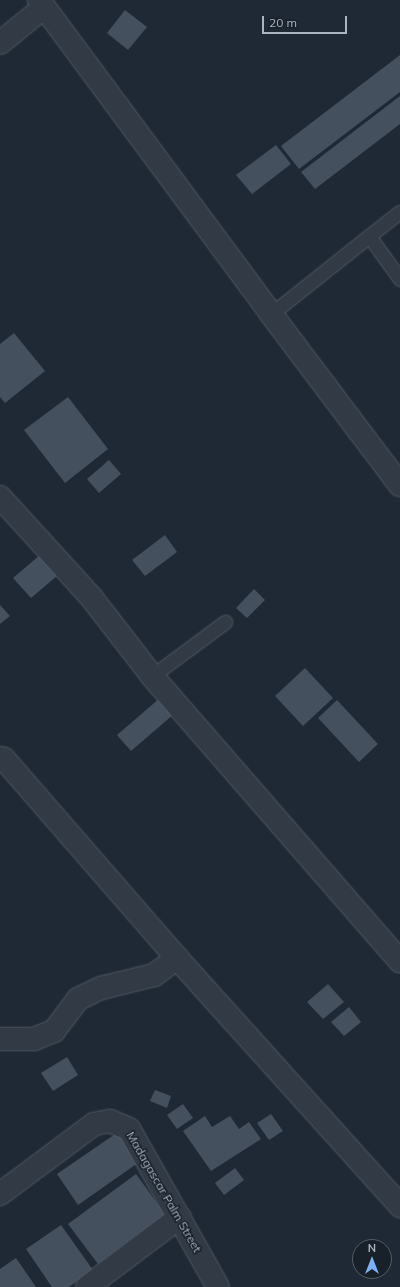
<!DOCTYPE html>
<html>
<head>
<meta charset="utf-8">
<style>
  body { margin:0 }
  #map { position:relative; width:400px; height:1287px; overflow:hidden; background:#1f2935; font-family:Mulish,sans-serif }
  div>[style] { position:absolute }
  .building>* { inset:0; background:#45505f }
  .roads { filter:drop-shadow(0 0 1px #505964) drop-shadow(0 0 1px #505964) }
  .service>* { height:13px; margin:-6.5px; padding:0 6.5px; transform-origin:6.5px; border-radius:6.5px; background:#323b45 }
  .minor>* { height:22px; margin:-11px; padding:0 11px; transform-origin:11px; border-radius:11px; background:#323b45 }
  span { translate:-50% -50%; white-space:nowrap; text-align:center; line-height:1.15; -webkit-text-stroke:3px #18202a; paint-order:stroke }
  .street-label { font-size:12px; color:#acb6c3 }
  .north { position:absolute; left:352px; top:1239px; width:40px; height:40px; box-sizing:border-box; background:#18202a; border:1px solid #535c67; border-radius:50%; rotate:0deg; font-size:11px; font-weight:700; line-height:16px; text-align:center; color:#acb6c3 }
  .north::after { content:''; display:block; margin:auto; width:14px; height:18px; background:#7eb0f6; clip-path:polygon(50% 0,100% 100%,50% 72%,0 100%) }
  .scale { position:absolute; left:262px; top:16px; width:85px; height:18px; box-sizing:border-box; border:2px solid #acb6c3; border-top:0; padding-left:5px; font-size:12px; line-height:14px; white-space:nowrap; color:#acb6c3; -webkit-text-stroke:3px #18202a; paint-order:stroke }
</style>
</head>
<body>
<div id="map">
  <div class="building">
    <i style="clip-path:polygon(125px 10px,147px 27px,128px 50px,107px 33px)"></i>
    <i style="clip-path:polygon(400px 55px,400px 92px,299px 169px,281px 146px)"></i>
    <i style="clip-path:polygon(400px 96px,400px 124px,315px 189px,301px 172px)"></i>
    <i style="clip-path:polygon(276px 145px,291px 164px,252px 194px,236px 175px)"></i>
    <i style="clip-path:polygon(14px 333px,45px 371px,5px 403px,0 397px,0 344px)"></i>
    <i style="clip-path:polygon(68px 397px,108px 449px,65px 483px,24px 430px)"></i>
    <i style="clip-path:polygon(109px 460px,121px 474px,99px 493px,87px 479px)"></i>
    <i style="clip-path:polygon(165px 535px,177px 552px,145px 576px,132px 560px)"></i>
    <i style="clip-path:polygon(40px 555px,57px 576px,31px 598px,13px 578px)"></i>
    <i style="clip-path:polygon(254px 589px,265px 600px,247px 618px,236px 608px)"></i>
    <i style="clip-path:polygon(0 605px,10px 616px,0 624px)"></i>
    <i style="clip-path:polygon(305px 668px,333px 698px,303px 726px,275px 696px)"></i>
    <i style="clip-path:polygon(160px 698px,174px 714px,131px 751px,117px 735px)"></i>
    <i style="clip-path:polygon(337px 700px,378px 744px,359px 762px,318px 718px)"></i>
    <i style="clip-path:polygon(328px 984px,344px 1002px,323px 1019px,307px 1002px)"></i>
    <i style="clip-path:polygon(349px 1007px,361px 1022px,344px 1036px,331px 1022px)"></i>
    <i style="clip-path:polygon(67px 1057px,78px 1075px,53px 1091px,41px 1073px)"></i>
    <i style="clip-path:polygon(155px 1090px,171px 1096px,167px 1108px,150px 1101px)"></i>
    <i style="clip-path:polygon(183px 1104px,193px 1118px,177px 1129px,167px 1115px)"></i>
    <i style="clip-path:polygon(271px 1114px,283px 1131px,269px 1140px,257px 1123px)"></i>
    <i style="clip-path:polygon(205px 1116px,212px 1127px,230px 1116px,239px 1129px,249px 1122px,261px 1139px,211px 1171px,183px 1131px)"></i>
    <i style="clip-path:polygon(124px 1128px,145px 1158px,78px 1205px,57px 1174px)"></i>
    <i style="clip-path:polygon(235px 1168px,244px 1180px,224px 1195px,215px 1183px)"></i>
    <i style="clip-path:polygon(136px 1174px,165px 1214px,98px 1264px,68px 1224px)"></i>
    <i style="clip-path:polygon(61px 1225px,93px 1270px,69px 1287px,52px 1287px,26px 1249px)"></i>
    <i style="clip-path:polygon(16px 1258px,36px 1287px,0 1287px,0 1269px)"></i>
  </div>
  <div class="roads">
    <div class="service">
      <i style="left:369px;top:236px;width:39px;rotate:-38deg"></i>
      <i style="left:271px;top:314px;width:125px;rotate:-38.5deg"></i>
      <i style="left:369px;top:236px;width:53px;rotate:54.2deg"></i>
      <i style="left:152px;top:676px;width:91px;rotate:-36.5deg"></i>
    </div>
    <div class="minor">
      <i style="left:39px;top:0;width:390px;rotate:53.5deg"></i>
      <i style="left:271px;top:314px;width:214px;rotate:53deg"></i>
      <i style="left:0;top:43px;width:57px;rotate:-39.3deg"></i>
      <i style="left:0;top:497px;width:135px;rotate:47.7deg"></i>
      <i style="left:91px;top:597px;width:100px;rotate:52.3deg"></i>
      <i style="left:152px;top:676px;width:378px;rotate:49deg"></i>
      <i style="left:0;top:758px;width:4px;rotate:14deg"></i>
      <i style="left:4px;top:759px;width:264px;rotate:49deg"></i>
      <i style="left:177px;top:958px;width:334px;rotate:48deg"></i>
      <i style="left:0;top:1039px;width:34px"></i>
      <i style="left:34px;top:1039px;width:22px;rotate:-22deg"></i>
      <i style="left:54px;top:1031px;width:40px;rotate:-53deg"></i>
      <i style="left:78px;top:999px;width:25px;rotate:-26deg"></i>
      <i style="left:101px;top:988px;width:55px;rotate:-13.8deg"></i>
      <i style="left:154px;top:975px;width:29px;rotate:-36deg"></i>
      <i style="left:0;top:1194px;width:117px;rotate:-36.7deg"></i>
      <i style="left:94px;top:1124px;width:16px;rotate:-11deg"></i>
      <i style="left:110px;top:1121px;width:21px;rotate:23deg"></i>
      <i style="left:129px;top:1129px;width:181px;rotate:60.6deg"></i>
      <i style="left:87px;top:1287px;width:116px;rotate:-37deg"></i>
    </div>
  </div>
  <div class="street-label">
    <span style="left:164px;top:1192px;rotate:60deg">Madagascar Palm Street</span>
  </div>
  <div class="north">N</div>
  <div class="scale">20 m</div>
</div>
</body>
</html>
